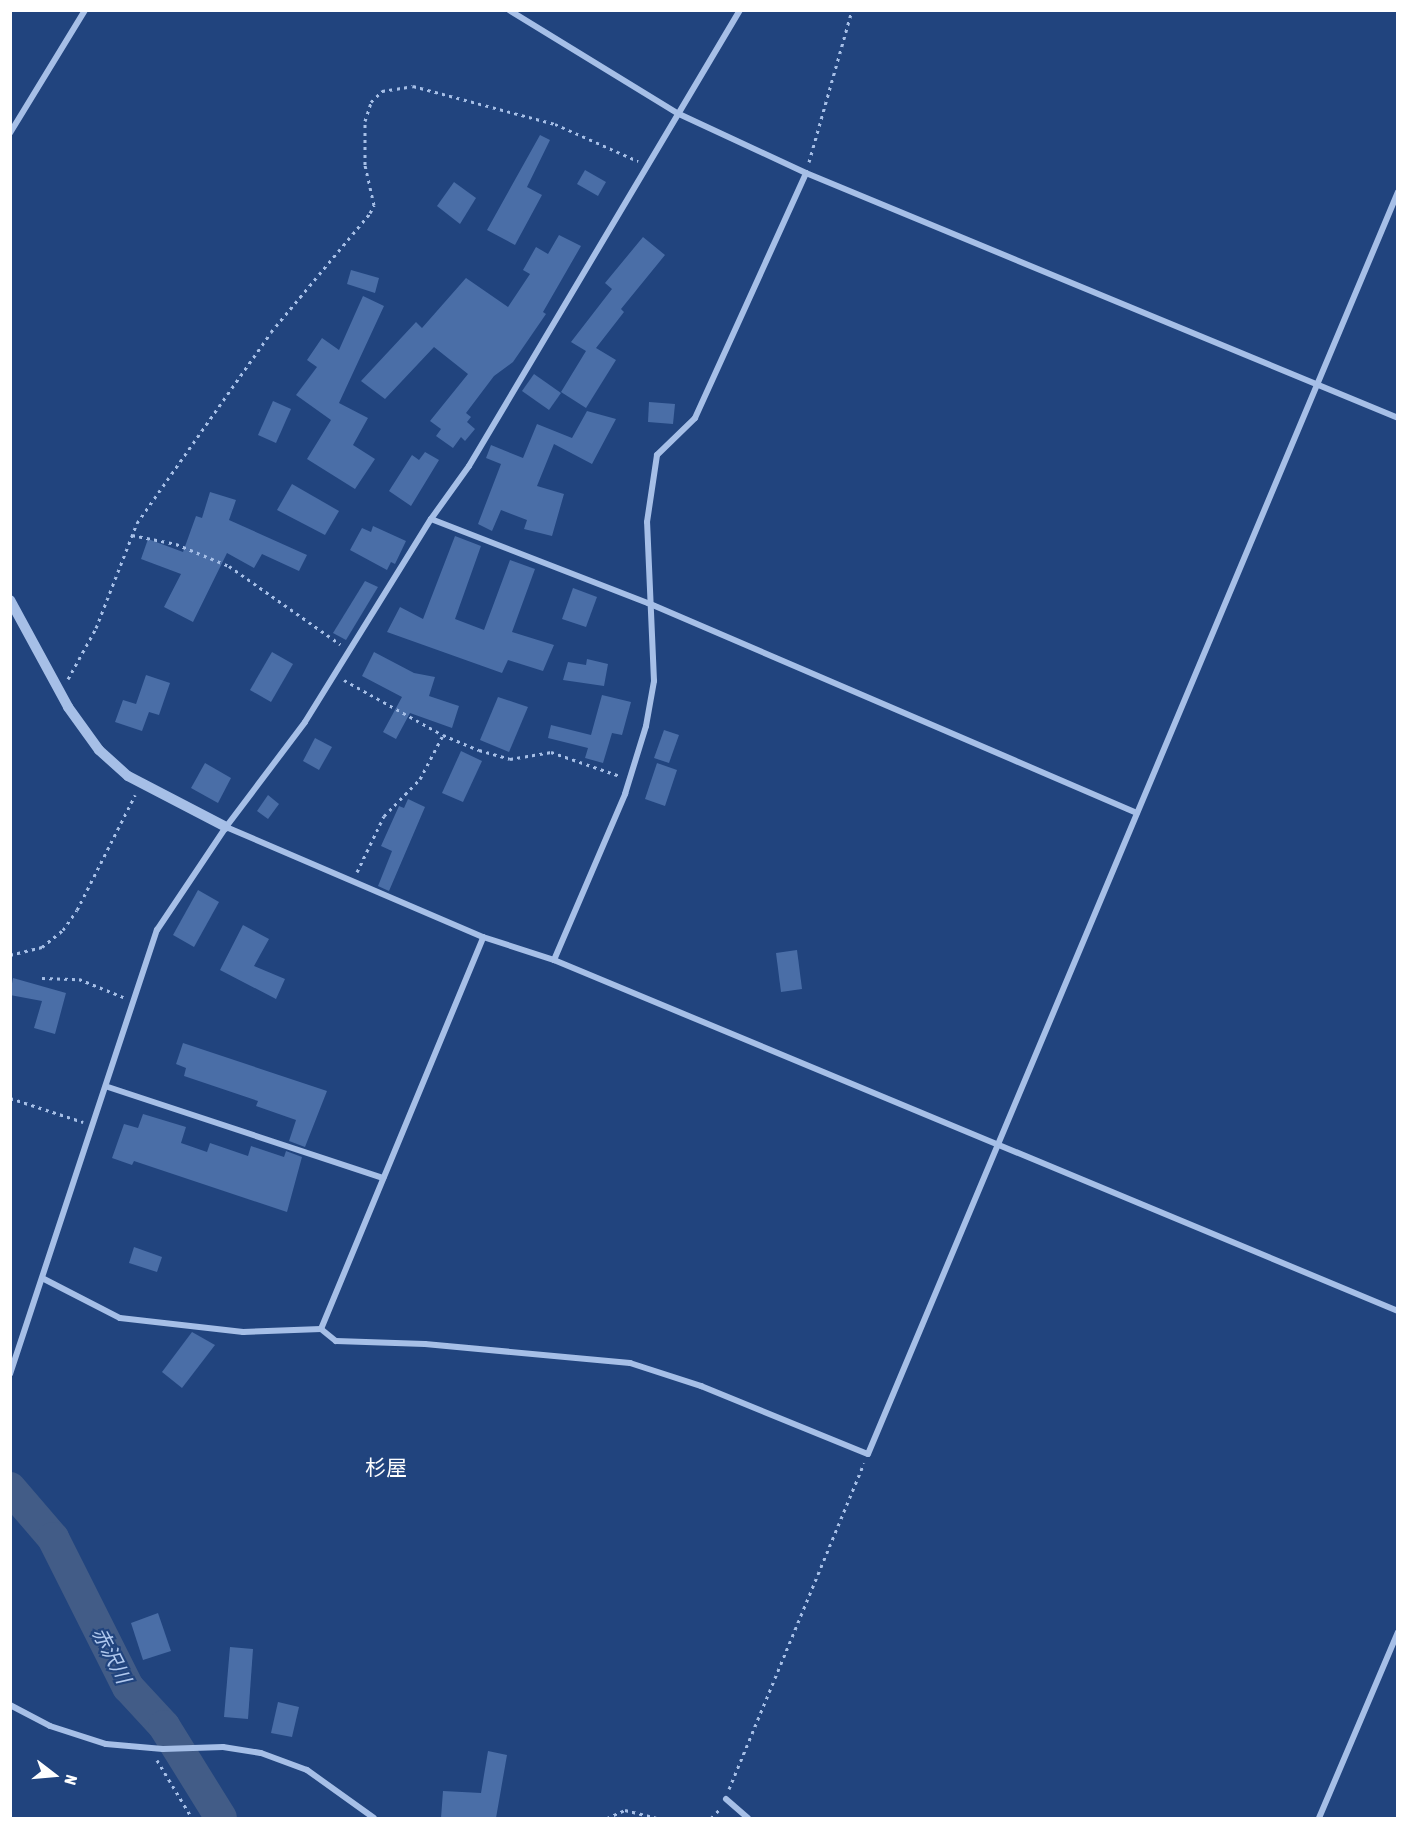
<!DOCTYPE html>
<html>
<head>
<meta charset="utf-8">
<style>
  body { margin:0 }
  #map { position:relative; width:1408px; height:1829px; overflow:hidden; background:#21447e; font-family:"Asap Condensed","Noto Sans JP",sans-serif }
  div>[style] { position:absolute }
  .river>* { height:32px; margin:-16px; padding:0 16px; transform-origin:16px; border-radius:16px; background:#425c87 }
  .building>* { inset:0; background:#4a6ea7 }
  .path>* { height:3px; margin-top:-1.5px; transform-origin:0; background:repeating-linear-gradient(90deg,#a6bfe7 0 3px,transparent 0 7.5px) }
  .minor>* { height:6px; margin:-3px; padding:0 3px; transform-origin:3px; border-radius:3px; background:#a6bfe7 }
  .tertiary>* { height:10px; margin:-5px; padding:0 5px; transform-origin:5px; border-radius:5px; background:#a6bfe7 }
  span { translate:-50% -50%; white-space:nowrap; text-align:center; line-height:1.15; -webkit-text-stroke:4.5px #21447e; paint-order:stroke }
  .water-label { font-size:20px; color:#b1c9ef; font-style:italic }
  .quarter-label { font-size:21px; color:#fff }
  .frame { position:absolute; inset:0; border:12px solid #fff; pointer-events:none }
  .north { position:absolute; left:24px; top:1745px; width:60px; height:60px; -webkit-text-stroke:4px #21447e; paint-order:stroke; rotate:106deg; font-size:16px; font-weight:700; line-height:24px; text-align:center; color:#fff }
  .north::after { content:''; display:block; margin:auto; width:21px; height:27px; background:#fff; clip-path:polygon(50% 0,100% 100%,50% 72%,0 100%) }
</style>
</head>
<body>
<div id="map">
  <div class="river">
    <i style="left:10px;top:1488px;width:66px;rotate:49.3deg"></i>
    <i style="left:53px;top:1538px;width:167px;rotate:63.3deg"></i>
    <i style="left:128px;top:1687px;width:53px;rotate:47.3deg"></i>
    <i style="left:164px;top:1726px;width:108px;rotate:58.2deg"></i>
  </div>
  <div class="building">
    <i style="clip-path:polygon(540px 135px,550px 140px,527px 187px,542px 195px,515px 245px,487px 230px)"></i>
    <i style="clip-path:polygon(585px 170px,606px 182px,598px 196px,577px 184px)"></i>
    <i style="clip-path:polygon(454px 182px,476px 198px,460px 224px,437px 206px)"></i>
    <i style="clip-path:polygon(559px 235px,581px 246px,543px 312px,546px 314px,513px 362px,494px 376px,466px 413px,471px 417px,467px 422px,475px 429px,465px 441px,461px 437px,453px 448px,436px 436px,441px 429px,430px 421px,468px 374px,434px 347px,385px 399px,361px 381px,416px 322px,422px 328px,466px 278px,508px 307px,530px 274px,523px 270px,536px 247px,548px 254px)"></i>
    <i style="clip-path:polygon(643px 237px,665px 255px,621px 309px,624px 312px,596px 348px,616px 360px,586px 408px,561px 392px,586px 351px,571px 342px,612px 289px,605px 283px)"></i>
    <i style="clip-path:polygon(351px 270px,379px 278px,375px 293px,347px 284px)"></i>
    <i style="clip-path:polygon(363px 296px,384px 306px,339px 403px,368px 418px,353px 445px,375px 459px,355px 489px,307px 459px,331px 420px,296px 395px,317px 367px,307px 360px,322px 338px,339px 350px)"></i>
    <i style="clip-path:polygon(534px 374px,561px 393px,549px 410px,522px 391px)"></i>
    <i style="clip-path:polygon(273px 401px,291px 409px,276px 443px,258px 435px)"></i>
    <i style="clip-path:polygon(649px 402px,675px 404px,673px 424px,648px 422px)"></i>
    <i style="clip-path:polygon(587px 411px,616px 419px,592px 464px,554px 444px,537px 486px,564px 494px,552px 536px,524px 529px,527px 520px,501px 510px,492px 531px,478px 524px,501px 464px,486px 458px,491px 445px,523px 458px,537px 424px,572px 438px)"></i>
    <i style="clip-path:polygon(425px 452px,439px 460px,411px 506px,389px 491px,412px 455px,419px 460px)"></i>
    <i style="clip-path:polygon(292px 484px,339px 511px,325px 535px,277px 510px)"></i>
    <i style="clip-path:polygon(210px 492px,236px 500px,229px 520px,307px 555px,299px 571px,262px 554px,254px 568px,227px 553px,193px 622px,164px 607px,181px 574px,141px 559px,148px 539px,183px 552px,196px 516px,202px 518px)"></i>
    <i style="clip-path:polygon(373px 526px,406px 541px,395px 564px,391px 562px,387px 570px,350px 550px,362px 528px,371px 532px)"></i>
    <i style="clip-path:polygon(455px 536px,481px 546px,455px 619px,484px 630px,510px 560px,535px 569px,512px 632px,554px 645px,543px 671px,508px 660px,502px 673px,387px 632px,400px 607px,423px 619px)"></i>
    <i style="clip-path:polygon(365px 581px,378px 587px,346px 640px,333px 633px)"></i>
    <i style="clip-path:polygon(573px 588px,597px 597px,586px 627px,562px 619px)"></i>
    <i style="clip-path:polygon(272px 652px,293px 664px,271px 702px,250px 690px)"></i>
    <i style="clip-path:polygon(374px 652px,414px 673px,435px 677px,429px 696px,459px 706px,452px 728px,410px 713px,396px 739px,383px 732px,402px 697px,362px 676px)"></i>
    <i style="clip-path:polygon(587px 659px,608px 664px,604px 686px,563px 680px,568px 662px,586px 665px)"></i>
    <i style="clip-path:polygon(146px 675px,170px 683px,159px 715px,149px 712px,142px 731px,115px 722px,123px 700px,136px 704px)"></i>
    <i style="clip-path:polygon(602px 695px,631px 702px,622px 735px,612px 733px,603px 763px,585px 758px,588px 748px,548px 738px,551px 725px,591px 735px)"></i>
    <i style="clip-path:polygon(498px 697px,528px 707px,509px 752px,480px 740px)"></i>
    <i style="clip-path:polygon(664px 730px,679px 735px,669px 763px,654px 758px)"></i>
    <i style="clip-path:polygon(315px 738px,332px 747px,319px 770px,303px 761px)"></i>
    <i style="clip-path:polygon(461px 751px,482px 761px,463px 802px,442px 793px)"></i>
    <i style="clip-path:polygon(205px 763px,231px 778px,218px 803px,191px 788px)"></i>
    <i style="clip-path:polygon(657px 763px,677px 770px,665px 806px,645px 799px)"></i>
    <i style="clip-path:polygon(268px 795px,279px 804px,268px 819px,257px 811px)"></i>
    <i style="clip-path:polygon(408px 799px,425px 807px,389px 891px,378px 886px,392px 851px,381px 846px,399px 806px,404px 808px)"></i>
    <i style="clip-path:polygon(198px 890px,219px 902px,194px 947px,173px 935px)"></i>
    <i style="clip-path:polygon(243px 925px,269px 939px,254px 966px,285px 979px,276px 999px,220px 970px)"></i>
    <i style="clip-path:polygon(797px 950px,802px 989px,781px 992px,776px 953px)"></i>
    <i style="clip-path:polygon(13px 978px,66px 993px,55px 1034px,34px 1028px,42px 1001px,10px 995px)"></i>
    <i style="clip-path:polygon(183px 1043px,327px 1091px,305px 1147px,289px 1141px,296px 1120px,256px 1106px,258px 1101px,184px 1076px,186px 1068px,176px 1064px)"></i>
    <i style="clip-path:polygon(143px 1114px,186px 1127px,181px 1143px,207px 1152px,210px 1143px,248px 1156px,251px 1146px,284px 1157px,286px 1151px,302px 1157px,287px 1212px,134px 1161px,132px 1165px,112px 1158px,124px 1124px,138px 1128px)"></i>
    <i style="clip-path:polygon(134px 1247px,162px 1257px,157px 1272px,129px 1263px)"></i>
    <i style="clip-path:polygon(192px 1332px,215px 1345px,182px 1388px,162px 1372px)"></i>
    <i style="clip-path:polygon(158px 1613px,171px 1651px,143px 1660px,131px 1623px)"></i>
    <i style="clip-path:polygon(230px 1647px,253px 1649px,248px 1719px,224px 1717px)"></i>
    <i style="clip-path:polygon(278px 1702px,299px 1707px,292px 1737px,271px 1733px)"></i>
    <i style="clip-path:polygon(488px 1751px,507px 1755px,496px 1818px,441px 1818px,443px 1791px,481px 1793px)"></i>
  </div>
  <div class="path">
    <i style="left:809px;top:162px;width:158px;rotate:-74.2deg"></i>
    <i style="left:132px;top:535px;width:45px;rotate:11.6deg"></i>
    <i style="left:176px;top:544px;width:57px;rotate:22.5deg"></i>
    <i style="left:229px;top:566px;width:136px;rotate:35.1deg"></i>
    <i style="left:68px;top:679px;width:58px;rotate:-61.2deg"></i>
    <i style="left:96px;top:628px;width:113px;rotate:-68.7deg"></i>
    <i style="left:137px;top:523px;width:233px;rotate:-54.9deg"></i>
    <i style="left:271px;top:332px;width:155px;rotate:-50.2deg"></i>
    <i style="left:370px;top:213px;width:9px;rotate:-63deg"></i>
    <i style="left:374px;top:205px;width:41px;rotate:-102.7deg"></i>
    <i style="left:365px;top:165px;width:44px;rotate:-90deg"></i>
    <i style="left:365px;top:121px;width:20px;rotate:-72deg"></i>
    <i style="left:371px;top:102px;width:16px;rotate:-45deg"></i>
    <i style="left:382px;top:91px;width:31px;rotate:-9deg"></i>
    <i style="left:413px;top:86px;width:147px;rotate:15deg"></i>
    <i style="left:555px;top:124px;width:91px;rotate:24deg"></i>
    <i style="left:344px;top:680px;width:113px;rotate:29.1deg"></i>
    <i style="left:443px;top:735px;width:39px;rotate:23deg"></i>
    <i style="left:479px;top:750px;width:32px;rotate:16deg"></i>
    <i style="left:510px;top:759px;width:42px;rotate:-9.7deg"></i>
    <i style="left:551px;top:752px;width:73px;rotate:19.2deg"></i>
    <i style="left:357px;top:872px;width:62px;rotate:-64.3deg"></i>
    <i style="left:384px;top:816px;width:52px;rotate:-45.8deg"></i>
    <i style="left:420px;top:779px;width:50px;rotate:-62.4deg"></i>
    <i style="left:10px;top:955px;width:33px;rotate:-14deg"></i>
    <i style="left:42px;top:947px;width:27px;rotate:-39deg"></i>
    <i style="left:63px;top:930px;width:24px;rotate:-55deg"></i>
    <i style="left:77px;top:910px;width:129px;rotate:-63.2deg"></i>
    <i style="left:42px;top:978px;width:37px;rotate:2deg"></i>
    <i style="left:79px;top:979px;width:48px;rotate:22.2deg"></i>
    <i style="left:10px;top:1098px;width:77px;rotate:18.2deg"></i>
    <i style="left:157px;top:1760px;width:68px;rotate:58.9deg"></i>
    <i style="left:729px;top:1789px;width:353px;rotate:-67.5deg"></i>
    <i style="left:607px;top:1818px;width:20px;rotate:-24deg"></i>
    <i style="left:625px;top:1810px;width:32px;rotate:14deg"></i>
    <i style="left:711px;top:1818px;width:13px;rotate:-45deg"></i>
  </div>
  <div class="minor">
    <i style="left:509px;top:10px;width:199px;rotate:31.5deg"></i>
    <i style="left:679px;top:114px;width:140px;rotate:24.9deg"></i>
    <i style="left:806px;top:173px;width:641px;rotate:22.48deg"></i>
    <i style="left:10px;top:133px;width:144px;rotate:-58.6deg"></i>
    <i style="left:431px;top:519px;width:233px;rotate:21.2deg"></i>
    <i style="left:648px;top:603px;width:532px;rotate:23.24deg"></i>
    <i style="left:226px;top:827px;width:280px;rotate:23.2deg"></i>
    <i style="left:483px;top:937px;width:75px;rotate:17.9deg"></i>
    <i style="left:554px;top:960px;width:914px;rotate:22.58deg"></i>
    <i style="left:554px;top:960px;width:181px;rotate:-66.8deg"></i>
    <i style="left:625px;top:794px;width:71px;rotate:-72.8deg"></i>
    <i style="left:646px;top:726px;width:46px;rotate:-79.9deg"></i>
    <i style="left:654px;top:681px;width:159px;rotate:-92.5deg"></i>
    <i style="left:647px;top:522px;width:68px;rotate:-81.5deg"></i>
    <i style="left:657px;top:455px;width:53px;rotate:-44.2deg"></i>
    <i style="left:695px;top:418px;width:269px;rotate:-65.6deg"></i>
    <i style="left:108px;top:1087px;width:290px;rotate:18.3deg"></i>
    <i style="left:44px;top:1279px;width:85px;rotate:27.2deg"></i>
    <i style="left:120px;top:1318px;width:124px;rotate:6.5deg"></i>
    <i style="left:243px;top:1332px;width:78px;rotate:-2.2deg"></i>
    <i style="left:321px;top:1329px;width:19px;rotate:39deg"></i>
    <i style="left:336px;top:1341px;width:89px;rotate:1.9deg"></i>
    <i style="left:425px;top:1344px;width:206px;rotate:5.3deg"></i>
    <i style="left:630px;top:1363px;width:75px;rotate:17.9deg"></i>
    <i style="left:701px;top:1386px;width:180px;rotate:22.2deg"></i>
    <i style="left:868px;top:1454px;width:1369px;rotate:-67.22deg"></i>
    <i style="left:321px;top:1329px;width:424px;rotate:-67.5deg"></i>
    <i style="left:10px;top:1374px;width:468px;rotate:-71.7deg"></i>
    <i style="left:157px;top:930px;width:124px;rotate:-56.2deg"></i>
    <i style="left:226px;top:827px;width:131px;rotate:-53deg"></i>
    <i style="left:305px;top:722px;width:239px;rotate:-58.2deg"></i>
    <i style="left:431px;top:519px;width:65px;rotate:-54.4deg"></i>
    <i style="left:469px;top:466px;width:530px;rotate:-59.28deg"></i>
    <i style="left:10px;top:1705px;width:45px;rotate:27.7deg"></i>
    <i style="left:50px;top:1726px;width:59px;rotate:17.8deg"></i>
    <i style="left:106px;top:1744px;width:57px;rotate:5deg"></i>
    <i style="left:163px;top:1749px;width:60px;rotate:-1.9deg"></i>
    <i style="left:223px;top:1747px;width:38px;rotate:9deg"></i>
    <i style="left:261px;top:1753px;width:49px;rotate:20.3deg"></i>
    <i style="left:307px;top:1770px;width:82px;rotate:35.6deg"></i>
    <i style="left:726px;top:1799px;width:29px;rotate:41deg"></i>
    <i style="left:1319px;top:1818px;width:202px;rotate:-67deg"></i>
  </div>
  <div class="tertiary">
    <i style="left:10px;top:600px;width:122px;rotate:61.5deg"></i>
    <i style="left:68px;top:707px;width:53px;rotate:54.2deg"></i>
    <i style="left:99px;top:750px;width:39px;rotate:42deg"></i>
    <i style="left:128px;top:776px;width:110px;rotate:27.5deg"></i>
  </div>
  <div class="water-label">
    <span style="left:112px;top:1655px;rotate:63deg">赤沢川</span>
  </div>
  <div class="quarter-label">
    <span style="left:386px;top:1467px">杉屋</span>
  </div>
  <div class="frame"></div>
  <div class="north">N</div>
</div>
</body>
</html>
